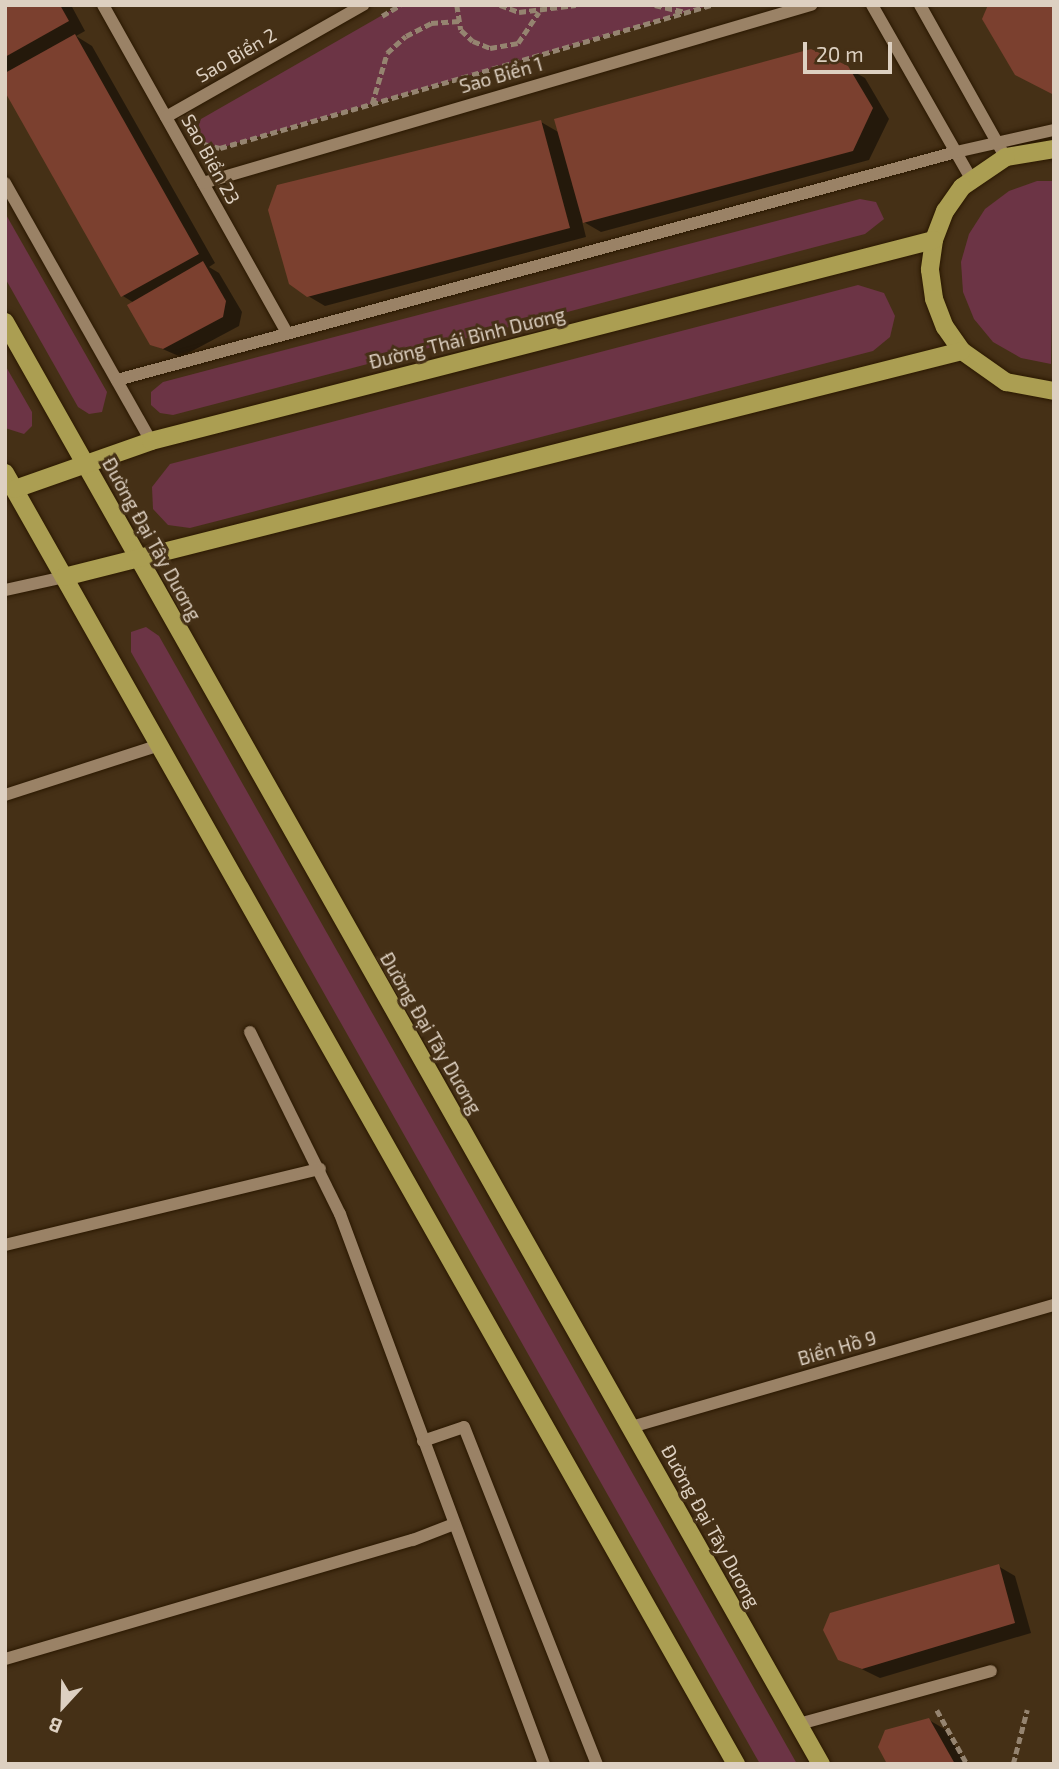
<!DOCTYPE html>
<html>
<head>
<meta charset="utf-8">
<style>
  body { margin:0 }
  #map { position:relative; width:1059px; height:1769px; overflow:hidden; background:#453016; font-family:"Exo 2",sans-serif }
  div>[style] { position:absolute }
  .green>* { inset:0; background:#6c3445 }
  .shadow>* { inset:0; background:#0007 }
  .building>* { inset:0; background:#7b402f }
  .path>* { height:4.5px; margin-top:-2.25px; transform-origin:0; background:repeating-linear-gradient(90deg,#958470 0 7px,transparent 0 10.5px) }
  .roads { filter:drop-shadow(0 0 2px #2a1800) drop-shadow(0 0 2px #2a1800) }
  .minor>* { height:12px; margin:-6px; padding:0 6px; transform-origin:6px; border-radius:6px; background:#9a8266 }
  .major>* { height:18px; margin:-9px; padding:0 9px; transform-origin:9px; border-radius:9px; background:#ab9e52 }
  span { translate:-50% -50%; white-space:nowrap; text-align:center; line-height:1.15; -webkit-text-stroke:6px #453016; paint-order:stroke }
  .street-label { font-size:19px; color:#ddd0c1 }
  .frame { position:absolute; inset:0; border:7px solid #ddd0c1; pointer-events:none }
  .north { position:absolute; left:28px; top:1671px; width:70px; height:70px; -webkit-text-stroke:5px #453016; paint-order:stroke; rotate:202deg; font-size:19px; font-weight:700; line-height:28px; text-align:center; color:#ddd0c1 }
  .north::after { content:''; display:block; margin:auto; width:24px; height:32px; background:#ddd0c1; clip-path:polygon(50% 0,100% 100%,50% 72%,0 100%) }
  .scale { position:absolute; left:803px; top:42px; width:89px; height:32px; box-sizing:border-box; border:4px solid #ddd0c1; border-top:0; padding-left:9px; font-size:21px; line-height:24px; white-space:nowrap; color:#ddd0c1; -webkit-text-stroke:5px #453016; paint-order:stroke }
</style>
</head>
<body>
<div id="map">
  <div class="green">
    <i style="clip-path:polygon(400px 5px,711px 5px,220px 148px,204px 144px,196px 133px,201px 119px)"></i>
    <i style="clip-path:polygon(1037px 181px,1054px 181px,1051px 364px,1021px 358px,993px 342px,974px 319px,963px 292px,961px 262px,969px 234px,985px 209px,1009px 191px)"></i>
    <i style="clip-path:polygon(860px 199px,876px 202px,884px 219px,865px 234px,173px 415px,160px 413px,151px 405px,151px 392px,163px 382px)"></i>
    <i style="clip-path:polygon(5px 213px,107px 392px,102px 412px,89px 414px,78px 407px,5px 278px)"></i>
    <i style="clip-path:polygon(858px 285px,884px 293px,895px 316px,890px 337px,873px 351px,190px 528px,168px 525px,153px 509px,152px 487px,170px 464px)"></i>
    <i style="clip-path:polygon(5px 365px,32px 412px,32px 426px,24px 434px,5px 428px)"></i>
    <i style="clip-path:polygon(146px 627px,159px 636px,797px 1764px,760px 1764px,131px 652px,131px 632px)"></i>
  </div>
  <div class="shadow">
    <i style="clip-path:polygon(5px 5px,71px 5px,85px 31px,76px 36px,92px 46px,215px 263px,209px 267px,219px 273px,242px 312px,239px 326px,181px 357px,151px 344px,134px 303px,123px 296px,5px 72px)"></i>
    <i style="clip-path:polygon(847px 68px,865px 78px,889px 119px,869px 160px,601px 232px,582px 221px,586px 237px,325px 306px,308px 296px,541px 122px,560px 133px)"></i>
    <i style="clip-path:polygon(998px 1566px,1015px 1576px,1031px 1633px,880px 1678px,839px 1658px)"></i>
    <i style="clip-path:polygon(929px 1720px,946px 1730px,965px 1764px,889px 1764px)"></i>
  </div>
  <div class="building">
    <i style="clip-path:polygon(5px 5px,60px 5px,69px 21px,5px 57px)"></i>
    <i style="clip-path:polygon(988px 5px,1054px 5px,1054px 95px,1015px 75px,982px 19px)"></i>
    <i style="clip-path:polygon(75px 34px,199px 254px,121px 297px,5px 92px,5px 73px)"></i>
    <i style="clip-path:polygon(811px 49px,848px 66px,873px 108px,853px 151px,583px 223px,554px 119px)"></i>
    <i style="clip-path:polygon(541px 120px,570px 228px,307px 297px,289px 284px,268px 210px,277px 185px)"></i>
    <i style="clip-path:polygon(203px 261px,226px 301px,223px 317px,163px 349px,150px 345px,127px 305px)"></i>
    <i style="clip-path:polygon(999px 1564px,1015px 1623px,862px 1669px,838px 1660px,823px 1630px,830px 1613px)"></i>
    <i style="clip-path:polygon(929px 1718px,955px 1764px,887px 1764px,878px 1747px,885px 1730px)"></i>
  </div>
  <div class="path">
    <i style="left:457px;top:5px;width:25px;rotate:81deg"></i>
    <i style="left:461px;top:30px;width:16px;rotate:43deg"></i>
    <i style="left:473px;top:41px;width:18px;rotate:22deg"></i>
    <i style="left:490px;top:48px;width:28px;rotate:-10deg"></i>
    <i style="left:518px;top:43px;width:37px;rotate:-56deg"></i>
    <i style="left:500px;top:5px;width:20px;rotate:20deg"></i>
    <i style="left:519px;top:12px;width:57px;rotate:-7deg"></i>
    <i style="left:655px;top:5px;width:32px;rotate:13deg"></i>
    <i style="left:382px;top:16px;width:21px;rotate:-31deg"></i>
    <i style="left:372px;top:104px;width:53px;rotate:-73.6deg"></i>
    <i style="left:387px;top:53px;width:25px;rotate:-42deg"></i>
    <i style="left:406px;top:36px;width:28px;rotate:-27deg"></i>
    <i style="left:431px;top:23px;width:28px;rotate:-4deg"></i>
    <i style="left:204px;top:144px;width:16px;rotate:14deg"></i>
    <i style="left:220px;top:148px;width:511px;rotate:-16.24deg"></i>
    <i style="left:937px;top:1710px;width:62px;rotate:60.9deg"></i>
    <i style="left:1013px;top:1764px;width:56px;rotate:-75.5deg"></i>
  </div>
  <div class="roads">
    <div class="minor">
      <i style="left:103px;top:5px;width:374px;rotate:60.7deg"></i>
      <i style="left:872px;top:5px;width:202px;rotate:60.3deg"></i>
      <i style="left:920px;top:5px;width:167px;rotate:60.7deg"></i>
      <i style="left:166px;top:117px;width:227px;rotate:-29.6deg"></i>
      <i style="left:5px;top:183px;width:296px;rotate:60.5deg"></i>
      <i style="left:203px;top:183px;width:634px;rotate:-16.32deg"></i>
      <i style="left:117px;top:380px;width:869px;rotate:-15.2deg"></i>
      <i style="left:956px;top:152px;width:100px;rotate:-12.7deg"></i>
      <i style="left:5px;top:590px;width:60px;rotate:-12.4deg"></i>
      <i style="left:5px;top:795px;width:163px;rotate:-17.9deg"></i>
      <i style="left:250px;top:1032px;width:203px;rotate:63.7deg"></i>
      <i style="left:340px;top:1214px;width:587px;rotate:69.65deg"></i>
      <i style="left:5px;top:1245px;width:324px;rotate:-13.6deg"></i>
      <i style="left:631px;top:1427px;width:440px;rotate:-16.1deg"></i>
      <i style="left:423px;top:1441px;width:43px;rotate:-18.9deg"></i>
      <i style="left:464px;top:1427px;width:362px;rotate:68.5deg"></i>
      <i style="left:5px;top:1659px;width:425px;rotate:-16.3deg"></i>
      <i style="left:413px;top:1540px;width:44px;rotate:-21.3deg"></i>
      <i style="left:799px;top:1724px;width:199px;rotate:-15.4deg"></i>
    </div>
    <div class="major">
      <i style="left:1054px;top:149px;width:49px;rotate:170.5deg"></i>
      <i style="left:1006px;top:157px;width:53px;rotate:145.7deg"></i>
      <i style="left:962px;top:187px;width:29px;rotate:125deg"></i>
      <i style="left:945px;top:211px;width:31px;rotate:111deg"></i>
      <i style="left:934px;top:240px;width:30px;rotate:98deg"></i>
      <i style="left:930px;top:270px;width:29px;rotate:82deg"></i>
      <i style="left:934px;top:299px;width:30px;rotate:69deg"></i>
      <i style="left:945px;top:327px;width:29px;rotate:55deg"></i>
      <i style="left:962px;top:351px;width:54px;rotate:35.2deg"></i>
      <i style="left:1006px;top:382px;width:49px;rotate:10.6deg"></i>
      <i style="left:5px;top:322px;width:1657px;rotate:60.5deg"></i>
      <i style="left:5px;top:473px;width:1484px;rotate:60.48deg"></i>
      <i style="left:15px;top:489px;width:144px;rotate:-19.4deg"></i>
      <i style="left:151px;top:441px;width:808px;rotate:-14.4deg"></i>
      <i style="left:64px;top:577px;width:926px;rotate:-14.13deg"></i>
    </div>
  </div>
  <div class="street-label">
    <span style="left:236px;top:55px;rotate:-30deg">Sao Biển 2</span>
    <span style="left:501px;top:75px;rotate:-16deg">Sao Biển 1</span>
    <span style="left:211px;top:159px;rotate:61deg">Sao Biển 23</span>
    <span style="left:467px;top:338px;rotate:-14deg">Đường Thái Bình Dương</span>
    <span style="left:152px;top:539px;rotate:61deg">Đường Đại Tây Dương</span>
    <span style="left:431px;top:1033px;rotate:60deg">Đường Đại Tây Dương</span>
    <span style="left:837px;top:1348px;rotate:-16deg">Biển Hồ 9</span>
    <span style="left:711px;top:1526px;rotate:61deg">Đường Đại Tây Dương</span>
  </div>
  <div class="frame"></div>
  <div class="north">B</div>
  <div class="scale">20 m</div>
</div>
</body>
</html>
